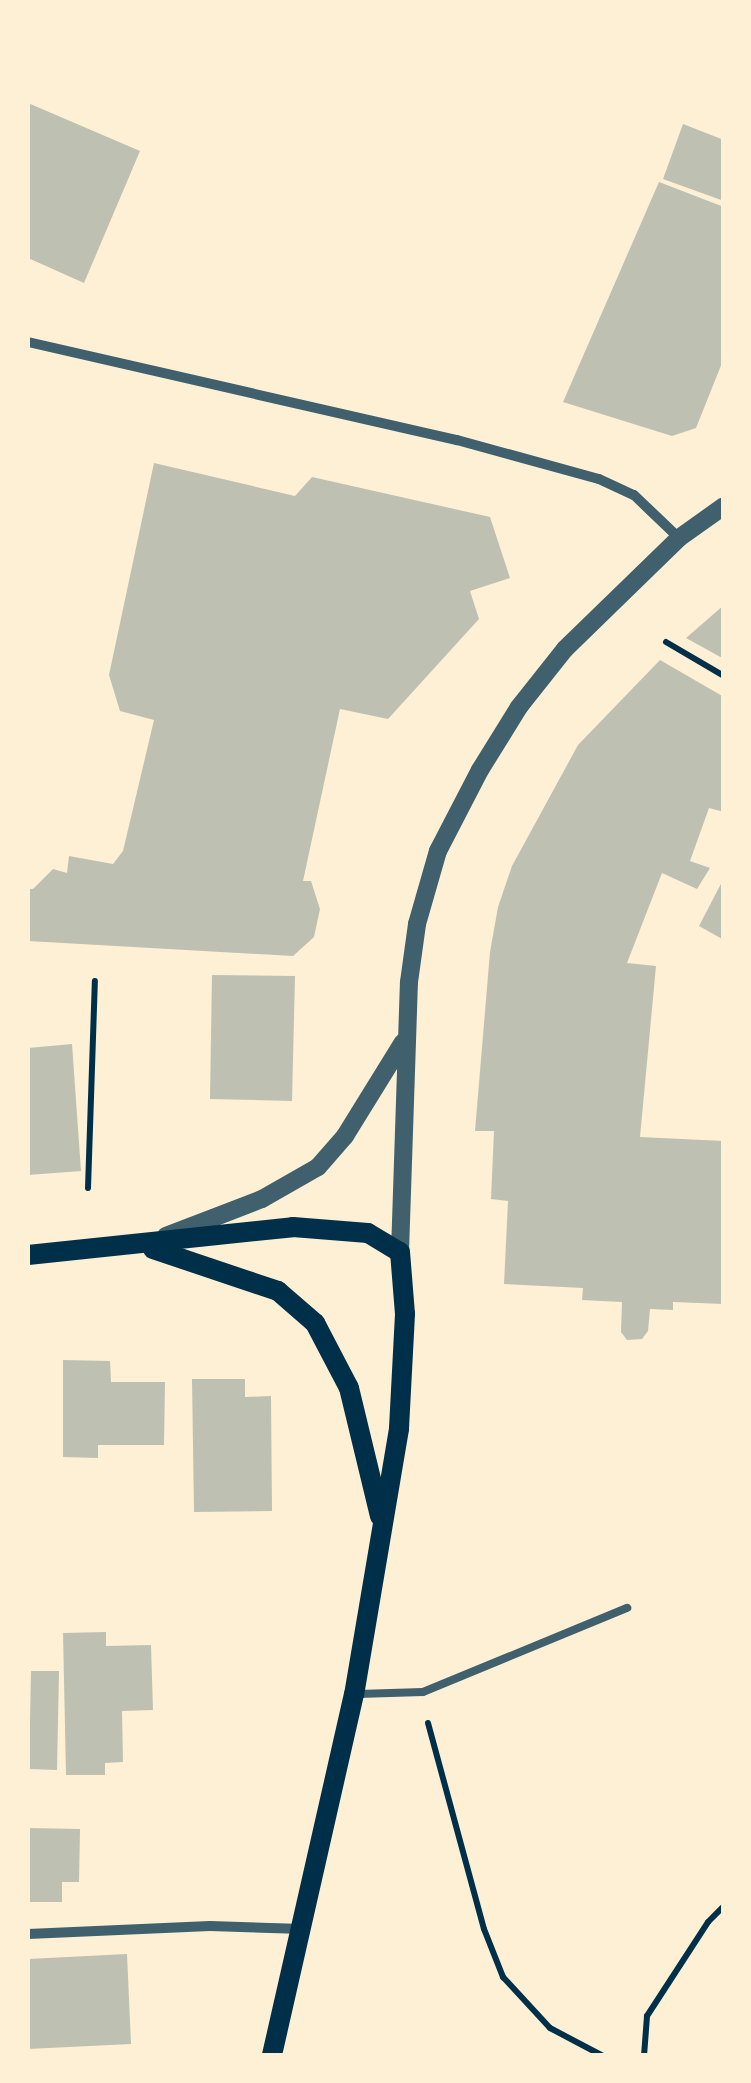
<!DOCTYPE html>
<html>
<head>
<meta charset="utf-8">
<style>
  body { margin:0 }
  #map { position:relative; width:751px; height:2083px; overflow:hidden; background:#fdf0d5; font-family:"Sofia Sans Condensed",sans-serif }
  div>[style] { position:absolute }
  .building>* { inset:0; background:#bec0b2 }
  .path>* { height:6px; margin:-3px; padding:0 3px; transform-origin:3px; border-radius:3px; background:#003049 }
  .service>* { height:8px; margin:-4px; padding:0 4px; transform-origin:4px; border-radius:4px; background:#3f606c }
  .minor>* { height:10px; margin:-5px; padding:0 5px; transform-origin:5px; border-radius:5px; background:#3f606c }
  .tertiary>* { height:18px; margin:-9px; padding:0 9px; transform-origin:9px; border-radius:9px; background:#3f606c }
  .secondary>* { height:20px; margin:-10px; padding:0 10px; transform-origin:10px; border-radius:10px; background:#003049 }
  span { translate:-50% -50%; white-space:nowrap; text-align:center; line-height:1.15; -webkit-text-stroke:8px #fdf0d5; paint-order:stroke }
  .frame { position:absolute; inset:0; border:30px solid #fdf0d5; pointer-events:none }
</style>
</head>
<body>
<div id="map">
  <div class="building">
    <i style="clip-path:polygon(28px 103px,140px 151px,84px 283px,28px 258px)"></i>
    <i style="clip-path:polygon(683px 124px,724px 140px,724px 201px,663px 179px)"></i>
    <i style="clip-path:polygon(659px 182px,724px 207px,724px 358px,696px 428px,672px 436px,563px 402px)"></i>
    <i style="clip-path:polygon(154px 463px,295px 496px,312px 477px,490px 517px,510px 578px,470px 591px,479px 619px,388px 719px,340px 709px,303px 881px,311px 881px,320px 909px,314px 937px,293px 956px,28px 941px,28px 889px,33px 889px,53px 869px,67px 873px,69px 856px,113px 864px,123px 851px,154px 720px,120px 711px,109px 675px)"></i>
    <i style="clip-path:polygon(724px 605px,724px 659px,686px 638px)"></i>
    <i style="clip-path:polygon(660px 660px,724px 697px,724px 812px,709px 808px,690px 861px,710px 868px,697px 889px,662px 873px,627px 963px,656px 966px,640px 1137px,724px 1141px,724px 1304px,673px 1302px,673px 1310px,650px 1309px,648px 1331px,642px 1339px,627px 1340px,621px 1332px,622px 1302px,582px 1300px,583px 1288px,504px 1284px,508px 1201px,491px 1199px,494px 1131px,475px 1131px,490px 952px,498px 907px,512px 866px,578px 745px)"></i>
    <i style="clip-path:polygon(724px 878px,724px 940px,699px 926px)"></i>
    <i style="clip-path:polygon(212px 975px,295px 976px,292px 1101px,210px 1099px)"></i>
    <i style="clip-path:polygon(72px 1044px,81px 1171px,28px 1175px,28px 1048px)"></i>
    <i style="clip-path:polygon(63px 1360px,110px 1361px,111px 1382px,165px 1382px,164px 1445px,98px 1445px,98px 1458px,63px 1457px)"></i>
    <i style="clip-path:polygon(192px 1379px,245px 1379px,245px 1397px,271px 1396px,272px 1511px,194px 1512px)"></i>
    <i style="clip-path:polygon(106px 1632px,106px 1646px,151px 1645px,153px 1710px,122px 1711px,123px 1762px,105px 1763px,105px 1775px,66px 1775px,63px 1633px)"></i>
    <i style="clip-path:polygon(31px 1671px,59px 1671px,57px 1770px,29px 1769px)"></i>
    <i style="clip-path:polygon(28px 1828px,80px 1829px,79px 1882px,62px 1882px,62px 1902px,28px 1902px)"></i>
    <i style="clip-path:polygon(127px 1954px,131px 2044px,28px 2049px,28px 1959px)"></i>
  </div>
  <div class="path">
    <i style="left:666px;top:642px;width:67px;rotate:30.4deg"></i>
    <i style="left:88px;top:1188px;width:207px;rotate:-88.1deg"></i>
    <i style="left:428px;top:1723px;width:213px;rotate:74.8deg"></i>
    <i style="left:484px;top:1929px;width:52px;rotate:68.4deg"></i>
    <i style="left:503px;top:1977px;width:69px;rotate:47.3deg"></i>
    <i style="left:550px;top:2028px;width:60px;rotate:27.8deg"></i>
    <i style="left:644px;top:2056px;width:40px;rotate:-85.7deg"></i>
    <i style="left:647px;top:2016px;width:112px;rotate:-57deg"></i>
    <i style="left:708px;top:1922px;width:23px;rotate:-45deg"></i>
  </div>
  <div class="service">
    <i style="left:358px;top:1694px;width:65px;rotate:-1.8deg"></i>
    <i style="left:423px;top:1692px;width:221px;rotate:-22.4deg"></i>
  </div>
  <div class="minor">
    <i style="left:28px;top:342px;width:440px;rotate:12.9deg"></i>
    <i style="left:457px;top:440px;width:147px;rotate:15.4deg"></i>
    <i style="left:599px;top:479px;width:38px;rotate:25deg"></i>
    <i style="left:634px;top:495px;width:62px;rotate:43.7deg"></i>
    <i style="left:28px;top:1934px;width:182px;rotate:-2.5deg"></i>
    <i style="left:210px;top:1926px;width:93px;rotate:1.8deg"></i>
  </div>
  <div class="tertiary">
    <i style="left:166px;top:1236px;width:103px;rotate:-21.1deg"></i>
    <i style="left:262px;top:1199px;width:64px;rotate:-29.7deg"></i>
    <i style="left:318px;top:1167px;width:41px;rotate:-48.9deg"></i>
    <i style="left:345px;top:1136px;width:110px;rotate:-58.3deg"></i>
    <i style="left:400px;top:1252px;width:270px;rotate:-88.1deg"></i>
    <i style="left:409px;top:982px;width:59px;rotate:-82.1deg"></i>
    <i style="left:417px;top:924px;width:76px;rotate:-74deg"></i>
    <i style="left:438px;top:851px;width:91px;rotate:-62.6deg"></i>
    <i style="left:480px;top:770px;width:74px;rotate:-58.2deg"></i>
    <i style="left:519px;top:707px;width:74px;rotate:-51.6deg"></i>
    <i style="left:565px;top:649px;width:159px;rotate:-44.2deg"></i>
    <i style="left:679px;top:538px;width:55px;rotate:-35.4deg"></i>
  </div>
  <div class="secondary">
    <i style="left:153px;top:1249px;width:132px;rotate:18.6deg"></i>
    <i style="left:278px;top:1291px;width:49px;rotate:40.9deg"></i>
    <i style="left:315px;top:1323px;width:73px;rotate:62.4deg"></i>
    <i style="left:349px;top:1388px;width:132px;rotate:76.4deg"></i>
    <i style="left:28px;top:1255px;width:266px;rotate:-6deg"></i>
    <i style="left:293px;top:1227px;width:75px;rotate:4.6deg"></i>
    <i style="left:368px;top:1233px;width:37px;rotate:31deg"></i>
    <i style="left:400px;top:1252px;width:62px;rotate:85.4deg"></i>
    <i style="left:405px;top:1314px;width:115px;rotate:93deg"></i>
    <i style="left:399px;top:1429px;width:269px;rotate:99.6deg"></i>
    <i style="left:354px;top:1694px;width:371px;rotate:102.8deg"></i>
  </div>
  <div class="frame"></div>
</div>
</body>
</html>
